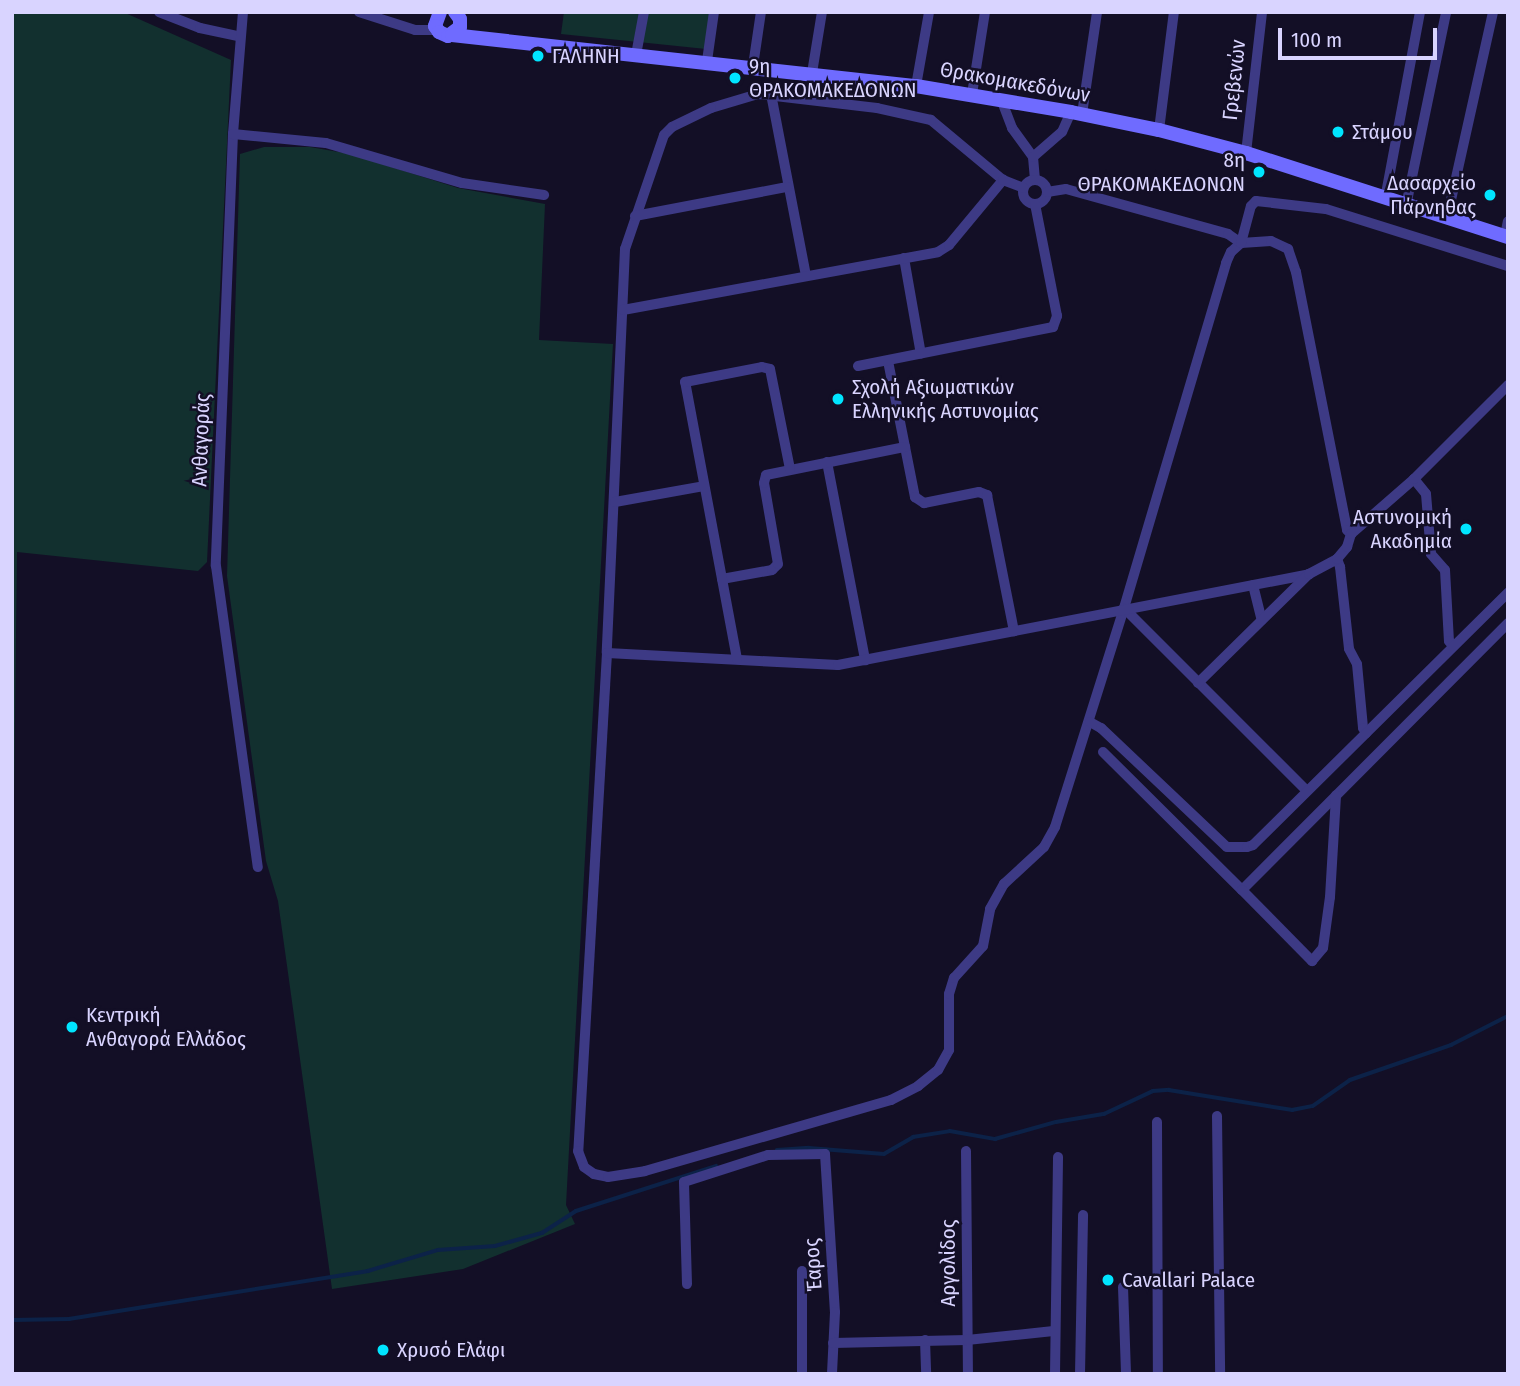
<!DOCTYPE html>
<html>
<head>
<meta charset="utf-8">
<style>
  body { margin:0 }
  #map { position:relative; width:1520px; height:1386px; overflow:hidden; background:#130f26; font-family:"Fira Sans Condensed",sans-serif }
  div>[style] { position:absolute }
  .green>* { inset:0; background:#12302f }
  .stream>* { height:3.5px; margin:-1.75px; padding:0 1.75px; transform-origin:1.75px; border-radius:1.75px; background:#0c2248 }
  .street>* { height:10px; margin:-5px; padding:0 5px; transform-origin:5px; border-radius:5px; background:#3d3a85 }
  .street>.ring { margin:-5px; padding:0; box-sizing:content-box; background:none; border:10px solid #3d3a85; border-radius:50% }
  .secondary>* { height:14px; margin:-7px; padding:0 7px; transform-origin:7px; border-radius:7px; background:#6f6bff }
  .dots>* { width:19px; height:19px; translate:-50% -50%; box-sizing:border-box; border:4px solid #130f26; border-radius:50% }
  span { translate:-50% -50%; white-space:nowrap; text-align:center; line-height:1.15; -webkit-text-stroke:5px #130f26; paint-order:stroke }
  .poi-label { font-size:21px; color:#d9d4ff }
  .left { translate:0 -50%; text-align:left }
  .right { translate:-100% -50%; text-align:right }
  .street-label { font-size:21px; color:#d9d4ff }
  .frame { position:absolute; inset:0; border:14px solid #d9d4ff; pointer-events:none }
  .scale { position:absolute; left:1278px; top:28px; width:159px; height:32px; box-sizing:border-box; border:4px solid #d9d4ff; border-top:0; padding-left:9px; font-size:21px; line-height:24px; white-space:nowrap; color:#d9d4ff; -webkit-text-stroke:5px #130f26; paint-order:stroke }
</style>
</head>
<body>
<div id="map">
  <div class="green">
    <i style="clip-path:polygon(12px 12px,123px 12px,231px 60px,207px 562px,198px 571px,17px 552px,13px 888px)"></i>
    <i style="clip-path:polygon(564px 12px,711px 12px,706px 49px,561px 34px)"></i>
    <i style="clip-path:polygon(264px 147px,310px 147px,350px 154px,458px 188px,545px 204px,539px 340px,613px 344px,566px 1205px,575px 1224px,463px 1269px,332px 1289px,278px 901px,266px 861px,227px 576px,240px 154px)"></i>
  </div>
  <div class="stream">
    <i style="left:777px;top:1150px;width:32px;rotate:-4deg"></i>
    <i style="left:809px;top:1148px;width:75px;rotate:4.6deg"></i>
    <i style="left:884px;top:1154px;width:34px;rotate:-30deg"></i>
    <i style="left:913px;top:1137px;width:37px;rotate:-9deg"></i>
    <i style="left:950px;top:1131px;width:46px;rotate:10.1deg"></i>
    <i style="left:995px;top:1139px;width:63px;rotate:-15.6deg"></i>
    <i style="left:1056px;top:1122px;width:49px;rotate:-9.5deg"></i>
    <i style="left:1104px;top:1114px;width:54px;rotate:-25.1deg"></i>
    <i style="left:1153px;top:1091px;width:16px;rotate:-4deg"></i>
    <i style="left:1169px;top:1090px;width:125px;rotate:9.2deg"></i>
    <i style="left:1292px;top:1110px;width:21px;rotate:-11deg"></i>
    <i style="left:1313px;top:1106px;width:45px;rotate:-35.1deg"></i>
    <i style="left:1350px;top:1080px;width:107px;rotate:-19.1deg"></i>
    <i style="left:1451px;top:1045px;width:64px;rotate:-27deg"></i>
    <i style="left:12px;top:1320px;width:57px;rotate:-1deg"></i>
    <i style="left:69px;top:1319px;width:303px;rotate:-9.1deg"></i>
    <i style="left:368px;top:1271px;width:73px;rotate:-16.7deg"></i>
    <i style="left:438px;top:1250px;width:57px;rotate:-4deg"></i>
    <i style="left:495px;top:1246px;width:49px;rotate:-15.5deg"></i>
    <i style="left:542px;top:1233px;width:40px;rotate:-32.9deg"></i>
    <i style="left:576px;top:1211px;width:147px;rotate:-17.8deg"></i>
  </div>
  <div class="street">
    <i style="left:159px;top:12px;width:44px;rotate:21.3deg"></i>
    <i style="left:200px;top:28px;width:40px;rotate:12deg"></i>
    <i style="left:243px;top:12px;width:122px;rotate:94.7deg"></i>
    <i style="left:233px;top:134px;width:432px;rotate:92.3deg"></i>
    <i style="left:216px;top:566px;width:304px;rotate:82.1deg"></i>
    <i style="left:359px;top:12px;width:59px;rotate:17.8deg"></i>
    <i style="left:415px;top:30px;width:23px"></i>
    <i style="left:636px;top:55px;width:44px;rotate:-79.5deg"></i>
    <i style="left:707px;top:61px;width:49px;rotate:-81.9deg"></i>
    <i style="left:753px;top:66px;width:55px;rotate:-81.6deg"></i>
    <i style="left:812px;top:73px;width:62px;rotate:-80.7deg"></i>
    <i style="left:916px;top:86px;width:75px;rotate:-80deg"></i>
    <i style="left:771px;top:94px;width:185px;rotate:79.1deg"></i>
    <i style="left:972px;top:94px;width:83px;rotate:-81deg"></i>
    <i style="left:1001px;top:99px;width:31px;rotate:69deg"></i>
    <i style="left:1012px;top:128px;width:36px;rotate:54deg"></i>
    <i style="left:1033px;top:157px;width:23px;rotate:85deg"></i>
    <i style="left:1082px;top:114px;width:103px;rotate:-81.6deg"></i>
    <i style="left:1159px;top:130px;width:119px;rotate:-82.8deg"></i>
    <i style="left:233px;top:134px;width:93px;rotate:5.5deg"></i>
    <i style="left:326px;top:143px;width:142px;rotate:16.4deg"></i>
    <i style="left:462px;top:183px;width:83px;rotate:8.3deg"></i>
    <i style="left:1246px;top:153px;width:142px;rotate:-83.5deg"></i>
    <i style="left:1033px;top:157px;width:38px;rotate:-41deg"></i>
    <i style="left:1062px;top:132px;width:22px;rotate:-66deg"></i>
    <i class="ring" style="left:1023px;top:180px;width:14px;height:14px"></i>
    <i style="left:1003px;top:180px;width:94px;rotate:-140.2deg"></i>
    <i style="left:931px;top:120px;width:55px;rotate:-167.5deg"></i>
    <i style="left:877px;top:108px;width:120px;rotate:-173.3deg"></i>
    <i style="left:758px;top:94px;width:49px;rotate:163.4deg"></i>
    <i style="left:711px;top:108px;width:43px;rotate:154deg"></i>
    <i style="left:672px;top:127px;width:11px;rotate:135deg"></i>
    <i style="left:664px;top:135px;width:120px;rotate:108.9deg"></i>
    <i style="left:625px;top:249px;width:404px;rotate:92.6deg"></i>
    <i style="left:607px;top:653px;width:499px;rotate:93.3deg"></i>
    <i style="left:578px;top:1151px;width:17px;rotate:69deg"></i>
    <i style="left:584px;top:1167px;width:12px;rotate:35deg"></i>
    <i style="left:594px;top:1174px;width:14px;rotate:12deg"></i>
    <i style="left:608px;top:1177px;width:37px;rotate:-9deg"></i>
    <i style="left:645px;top:1171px;width:256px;rotate:-16.1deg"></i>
    <i style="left:891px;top:1100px;width:30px;rotate:-27deg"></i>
    <i style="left:918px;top:1086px;width:26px;rotate:-39deg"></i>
    <i style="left:938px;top:1070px;width:23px;rotate:-61deg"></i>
    <i style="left:949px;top:1050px;width:56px;rotate:-90deg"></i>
    <i style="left:949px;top:994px;width:17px;rotate:-73deg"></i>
    <i style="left:954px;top:978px;width:43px;rotate:-47.8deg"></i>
    <i style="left:983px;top:946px;width:38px;rotate:-79deg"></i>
    <i style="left:990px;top:909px;width:29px;rotate:-61deg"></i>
    <i style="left:1004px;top:884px;width:54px;rotate:-42.8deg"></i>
    <i style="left:1044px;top:847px;width:23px;rotate:-61deg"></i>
    <i style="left:1055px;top:827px;width:230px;rotate:-72.5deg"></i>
    <i style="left:1124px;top:608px;width:360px;rotate:-73.5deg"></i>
    <i style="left:1226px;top:263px;width:12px;rotate:-66deg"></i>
    <i style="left:1231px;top:252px;width:13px;rotate:-42deg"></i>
    <i style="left:1241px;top:243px;width:30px;rotate:-4deg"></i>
    <i style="left:1271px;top:241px;width:19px;rotate:25deg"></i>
    <i style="left:1288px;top:249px;width:24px;rotate:71deg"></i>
    <i style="left:1296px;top:272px;width:263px;rotate:78.8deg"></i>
    <i style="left:1347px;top:530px;width:6px;rotate:45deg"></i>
    <i style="left:1047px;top:192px;width:19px;rotate:-9deg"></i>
    <i style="left:1066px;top:189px;width:168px;rotate:15.5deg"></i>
    <i style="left:1228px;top:234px;width:16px;rotate:35deg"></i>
    <i style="left:1241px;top:243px;width:38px;rotate:-75deg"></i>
    <i style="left:1251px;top:206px;width:7px;rotate:-45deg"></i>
    <i style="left:1256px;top:201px;width:70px;rotate:6.5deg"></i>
    <i style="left:1326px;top:209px;width:191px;rotate:17.4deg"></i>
    <i style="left:1385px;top:199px;width:190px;rotate:-79.4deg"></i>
    <i style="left:1406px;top:206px;width:198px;rotate:-78.3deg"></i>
    <i style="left:635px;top:216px;width:155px;rotate:-10.8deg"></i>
    <i style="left:1447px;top:218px;width:211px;rotate:-77.4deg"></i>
    <i style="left:1505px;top:236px;width:15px;rotate:-79deg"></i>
    <i style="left:904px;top:258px;width:97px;rotate:80deg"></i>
    <i style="left:623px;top:310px;width:320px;rotate:-10.4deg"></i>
    <i style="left:938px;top:252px;width:13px;rotate:-32deg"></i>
    <i style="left:949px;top:245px;width:85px;rotate:-50.3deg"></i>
    <i style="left:1003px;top:180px;width:22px;rotate:21deg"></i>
    <i style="left:888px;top:361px;width:139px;rotate:78.8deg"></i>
    <i style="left:915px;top:497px;width:11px;rotate:34deg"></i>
    <i style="left:924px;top:503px;width:56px;rotate:-11.3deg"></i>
    <i style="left:979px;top:492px;width:9px;rotate:21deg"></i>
    <i style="left:987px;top:495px;width:139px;rotate:78.8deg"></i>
    <i style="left:858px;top:366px;width:199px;rotate:-11.3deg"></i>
    <i style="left:1053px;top:327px;width:12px;rotate:-70deg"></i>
    <i style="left:1057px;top:316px;width:114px;rotate:-101.1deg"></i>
    <i style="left:827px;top:462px;width:202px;rotate:79.1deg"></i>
    <i style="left:1414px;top:479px;width:19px;rotate:51deg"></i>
    <i style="left:1426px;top:494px;width:60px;rotate:85.2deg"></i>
    <i style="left:1431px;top:554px;width:21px;rotate:49deg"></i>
    <i style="left:1445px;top:570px;width:71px;rotate:86.8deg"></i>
    <i style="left:1449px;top:641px;width:6px;rotate:51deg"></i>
    <i style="left:615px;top:502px;width:90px;rotate:-10.2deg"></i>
    <i style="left:1337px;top:559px;width:9px;rotate:69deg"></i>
    <i style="left:1340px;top:567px;width:82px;rotate:83.7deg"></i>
    <i style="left:1349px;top:649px;width:17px;rotate:62deg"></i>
    <i style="left:1357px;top:664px;width:64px;rotate:84.6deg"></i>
    <i style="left:1363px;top:728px;width:6px;rotate:59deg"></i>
    <i style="left:722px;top:579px;width:51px;rotate:-10.2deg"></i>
    <i style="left:772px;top:570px;width:8px;rotate:-45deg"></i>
    <i style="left:778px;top:564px;width:82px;rotate:-99.8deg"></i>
    <i style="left:764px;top:483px;width:8px;rotate:-76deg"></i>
    <i style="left:766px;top:475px;width:142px;rotate:-11.4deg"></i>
    <i style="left:1253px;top:585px;width:36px;rotate:76deg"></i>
    <i style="left:1124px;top:608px;width:257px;rotate:45deg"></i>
    <i style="left:607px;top:653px;width:231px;rotate:3deg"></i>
    <i style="left:838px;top:665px;width:480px;rotate:-10.9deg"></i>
    <i style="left:737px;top:659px;width:282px;rotate:-100.6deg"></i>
    <i style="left:685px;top:382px;width:78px;rotate:-11deg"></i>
    <i style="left:762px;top:367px;width:8px;rotate:14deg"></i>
    <i style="left:770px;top:369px;width:102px;rotate:78.7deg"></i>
    <i style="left:1198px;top:683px;width:156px;rotate:-44.5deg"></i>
    <i style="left:1309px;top:574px;width:32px;rotate:-28deg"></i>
    <i style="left:1337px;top:559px;width:16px;rotate:-50deg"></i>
    <i style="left:1347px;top:547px;width:14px;rotate:-73deg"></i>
    <i style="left:1351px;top:534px;width:84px;rotate:-41.1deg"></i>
    <i style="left:1414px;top:479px;width:133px;rotate:-45deg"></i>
    <i style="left:1090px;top:722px;width:13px;rotate:29deg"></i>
    <i style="left:1101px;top:728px;width:173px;rotate:43.4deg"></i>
    <i style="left:1227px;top:847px;width:20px"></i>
    <i style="left:1247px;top:847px;width:6px;rotate:-18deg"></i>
    <i style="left:1253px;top:845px;width:359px;rotate:-44.7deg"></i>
    <i style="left:1103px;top:752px;width:196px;rotate:44.8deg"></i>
    <i style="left:1242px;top:890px;width:377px;rotate:-45.1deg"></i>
    <i style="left:1242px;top:890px;width:100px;rotate:45.4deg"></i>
    <i style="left:1312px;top:961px;width:17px;rotate:-50deg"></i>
    <i style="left:1323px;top:948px;width:51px;rotate:-82.2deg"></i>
    <i style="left:1330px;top:897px;width:102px;rotate:-86.6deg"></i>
    <i style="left:1217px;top:1116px;width:258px;rotate:89.3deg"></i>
    <i style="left:1157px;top:1122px;width:252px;rotate:89.8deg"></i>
    <i style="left:966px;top:1151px;width:223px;rotate:89.5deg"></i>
    <i style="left:687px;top:1284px;width:102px;rotate:-91.7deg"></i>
    <i style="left:684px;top:1182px;width:88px;rotate:-17.8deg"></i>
    <i style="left:768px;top:1155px;width:57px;rotate:-1deg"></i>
    <i style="left:825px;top:1154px;width:158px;rotate:86.4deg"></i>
    <i style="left:835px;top:1312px;width:62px;rotate:92.8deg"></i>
    <i style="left:1123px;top:1287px;width:87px;rotate:88deg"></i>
    <i style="left:925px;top:1340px;width:34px;rotate:88deg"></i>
    <i style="left:833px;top:1343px;width:134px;rotate:-1.3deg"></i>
    <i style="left:967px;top:1340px;width:87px;rotate:-5.9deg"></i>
    <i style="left:802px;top:1374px;width:103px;rotate:-90deg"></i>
    <i style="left:1055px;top:1374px;width:217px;rotate:-89.2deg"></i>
    <i style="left:1080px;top:1374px;width:159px;rotate:-88.9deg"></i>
  </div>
  <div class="secondary">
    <i style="left:440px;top:12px;width:15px;rotate:110deg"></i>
    <i style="left:435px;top:26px;width:7px;rotate:56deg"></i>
    <i style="left:439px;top:32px;width:10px;rotate:24deg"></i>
    <i style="left:448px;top:36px;width:15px;rotate:-37deg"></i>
    <i style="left:460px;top:27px;width:8px;rotate:-90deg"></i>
    <i style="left:460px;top:19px;width:9px;rotate:-126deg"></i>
    <i style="left:452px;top:35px;width:467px;rotate:6.3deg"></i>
    <i style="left:916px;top:86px;width:157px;rotate:9.5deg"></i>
    <i style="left:1071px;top:112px;width:90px;rotate:11.6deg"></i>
    <i style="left:1159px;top:130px;width:90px;rotate:14.8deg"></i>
    <i style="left:1246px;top:153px;width:275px;rotate:17.8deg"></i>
  </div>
  <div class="dots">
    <i style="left:538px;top:56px;background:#00e5ff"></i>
    <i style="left:735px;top:78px;background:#00e5ff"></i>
    <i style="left:1338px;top:132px;background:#00e5ff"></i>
    <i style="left:1259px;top:172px;background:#00e5ff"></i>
    <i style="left:1490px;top:195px;background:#00e5ff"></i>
    <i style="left:838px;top:399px;background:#00e5ff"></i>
    <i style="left:1466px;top:529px;background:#00e5ff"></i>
    <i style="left:72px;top:1027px;background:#00e5ff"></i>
    <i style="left:1108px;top:1280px;background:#00e5ff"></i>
    <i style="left:383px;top:1350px;background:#00e5ff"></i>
  </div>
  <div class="poi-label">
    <span class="left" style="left:552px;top:56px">ΓΑΛΗΝΗ</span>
    <span class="left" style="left:749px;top:78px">9η<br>ΘΡΑΚΟΜΑΚΕΔΟΝΩΝ</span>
    <span class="left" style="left:1352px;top:132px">Στάμου</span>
    <span class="right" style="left:1245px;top:172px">8η<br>ΘΡΑΚΟΜΑΚΕΔΟΝΩΝ</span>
    <span class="right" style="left:1476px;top:195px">Δασαρχείο<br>Πάρνηθας</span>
    <span class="left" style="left:852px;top:399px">Σχολή Αξιωματικών<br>Ελληνικής Αστυνομίας</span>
    <span class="right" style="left:1452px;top:529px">Αστυνομική<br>Ακαδημία</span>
    <span class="left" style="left:86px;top:1027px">Κεντρική<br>Ανθαγορά Ελλάδος</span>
    <span class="left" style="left:1122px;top:1280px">Cavallari Palace</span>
    <span class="left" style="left:397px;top:1350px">Χρυσό Ελάφι</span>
  </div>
  <div class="street-label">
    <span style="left:1234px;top:80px;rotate:-84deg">Γρεβενών</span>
    <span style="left:1015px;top:82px;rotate:10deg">Θρακομακεδόνων</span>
    <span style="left:201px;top:440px;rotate:-88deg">Ανθαγοράς</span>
    <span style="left:948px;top:1263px;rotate:-90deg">Αργολίδος</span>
    <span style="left:813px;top:1265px;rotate:-94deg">Έαρος</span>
  </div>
  <div class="frame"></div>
  <div class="scale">100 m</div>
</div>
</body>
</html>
